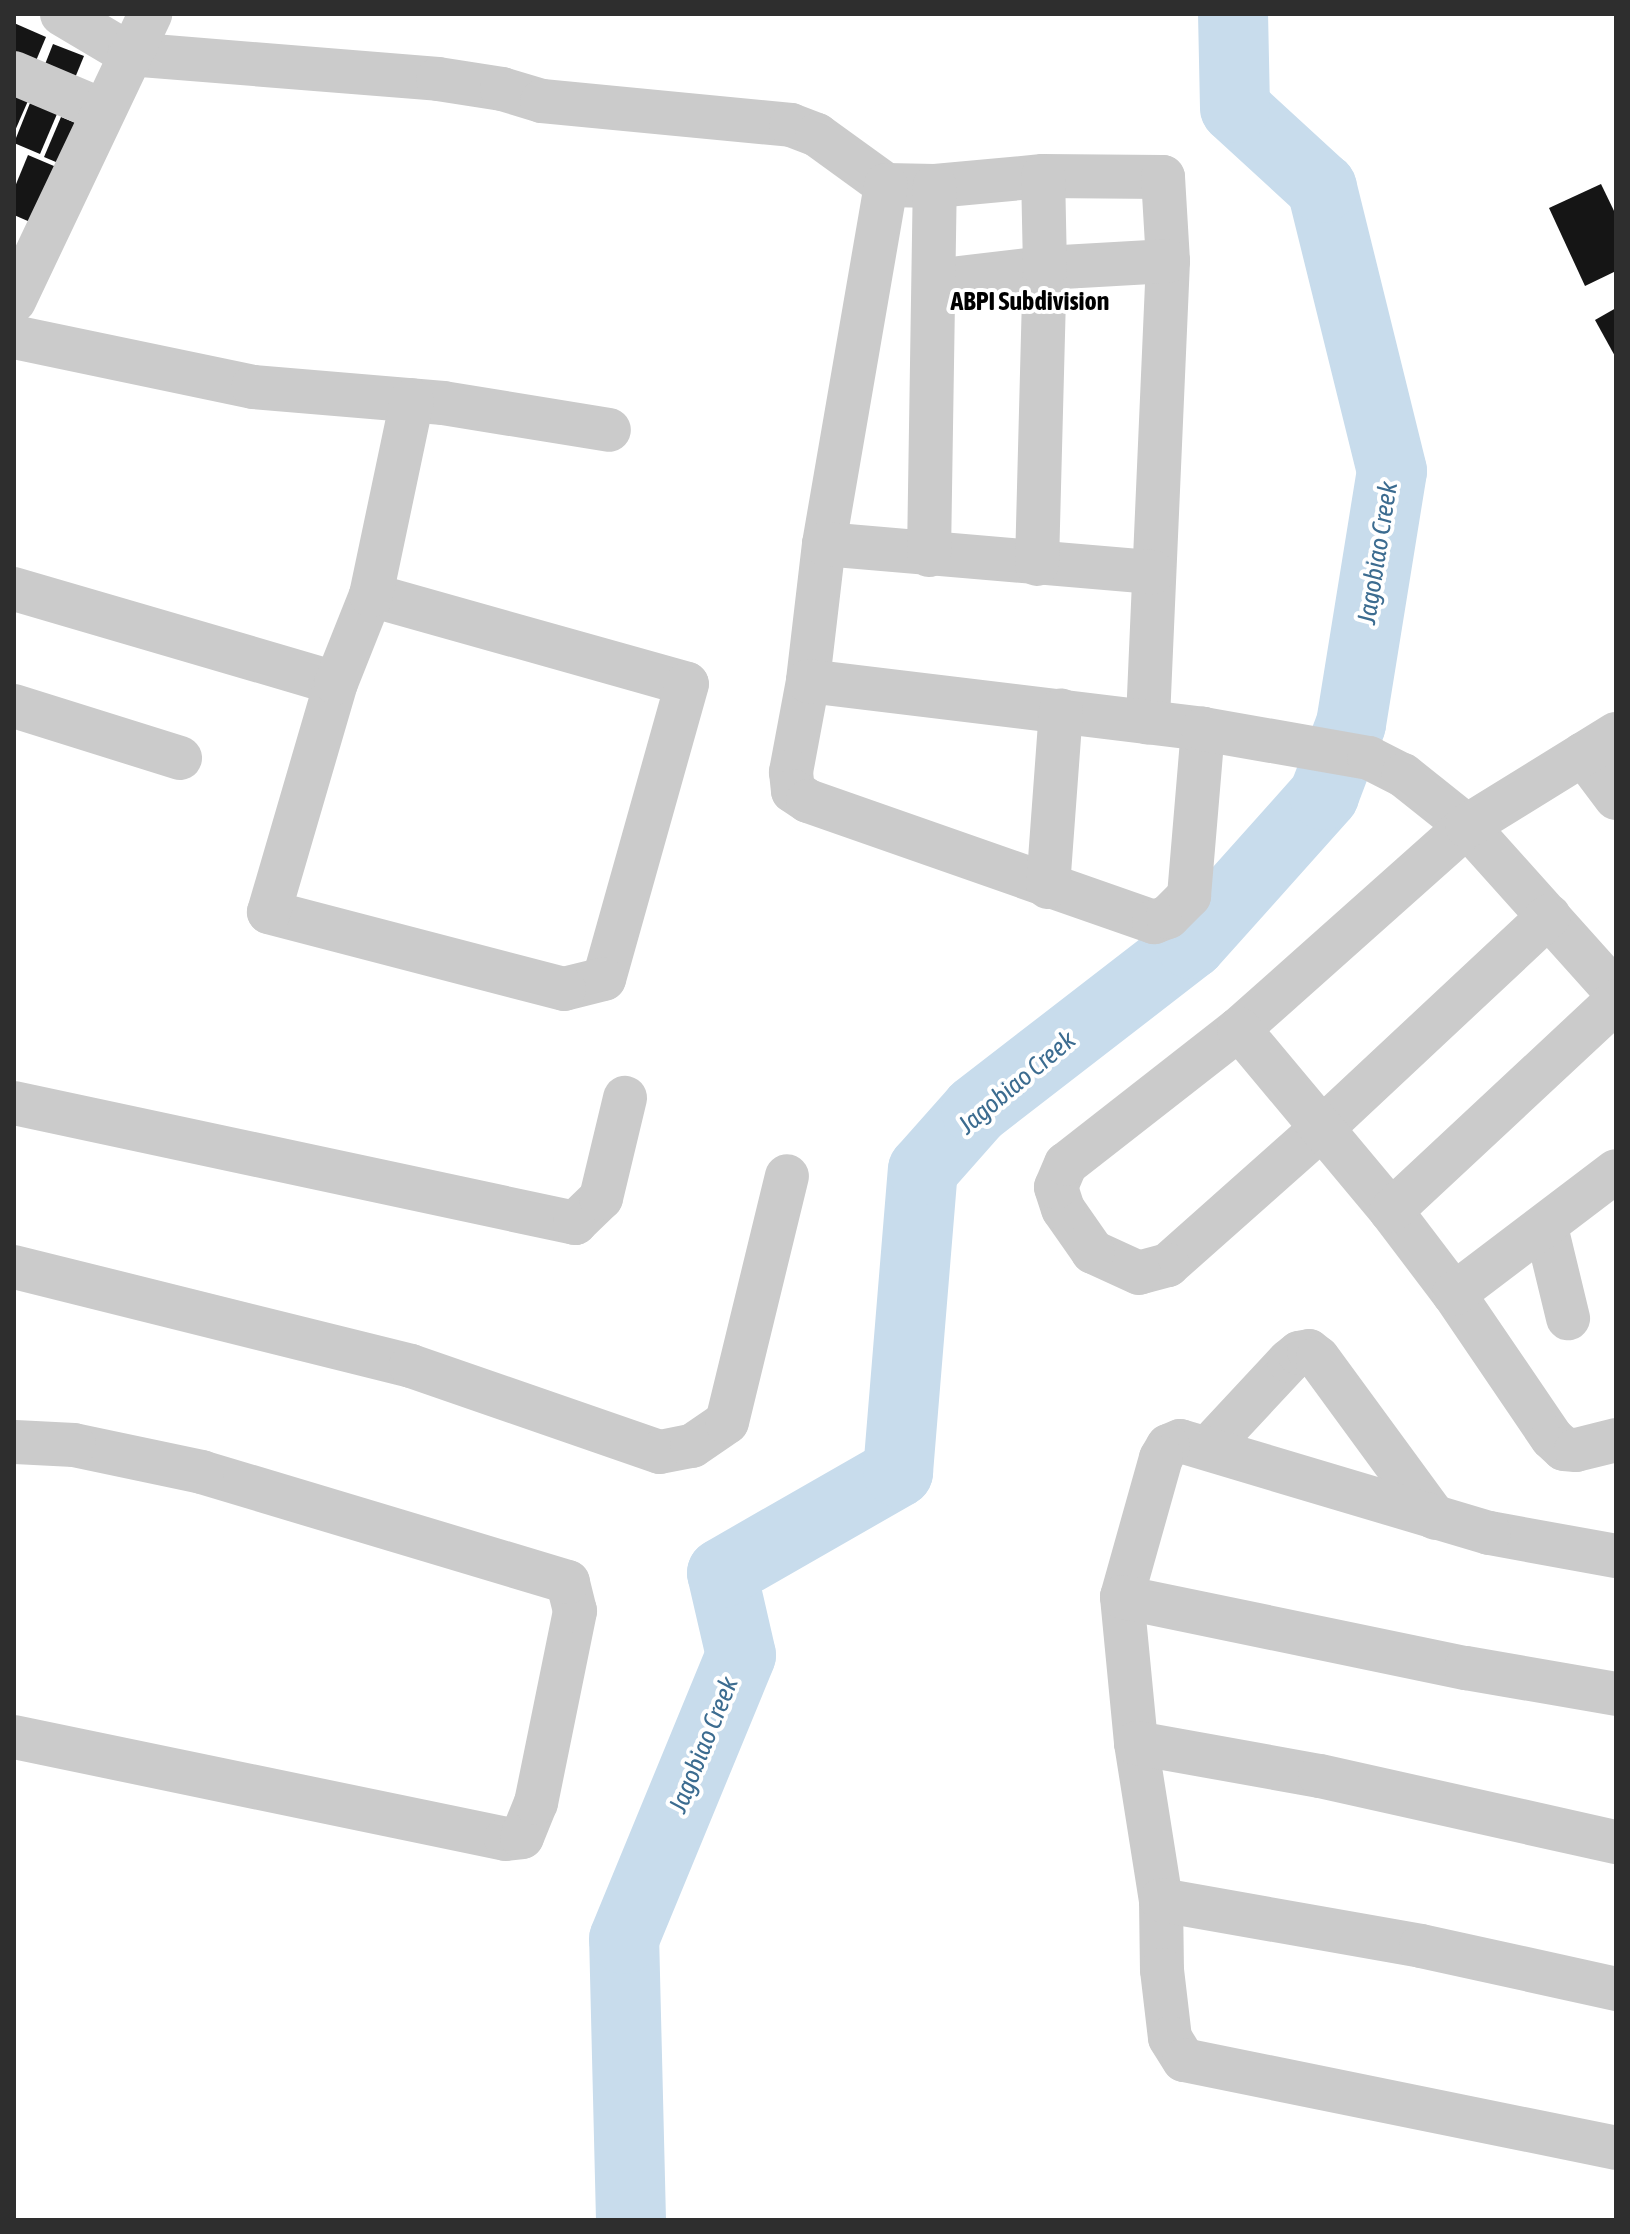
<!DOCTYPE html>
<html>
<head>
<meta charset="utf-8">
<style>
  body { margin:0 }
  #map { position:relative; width:1630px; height:2234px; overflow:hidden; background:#fff; font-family:"Asap Condensed",sans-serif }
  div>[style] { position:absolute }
  .river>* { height:70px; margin:-35px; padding:0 35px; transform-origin:35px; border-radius:35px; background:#c8dcec }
  .building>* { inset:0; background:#151515 }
  .street>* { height:44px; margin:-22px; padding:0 22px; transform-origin:22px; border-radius:22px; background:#cbcbcb }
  span { translate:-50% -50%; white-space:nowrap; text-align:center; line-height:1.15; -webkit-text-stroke:8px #fff; paint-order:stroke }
  .neighbourhood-label { font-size:26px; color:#000; font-weight:700 }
  .water-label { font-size:26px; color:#3c6c90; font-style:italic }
  .frame { position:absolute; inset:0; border:16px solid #2e2e2e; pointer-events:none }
</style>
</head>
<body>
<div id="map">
  <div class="river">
    <i style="left:631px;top:2220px;width:281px;rotate:-91.4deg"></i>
    <i style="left:624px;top:1939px;width:307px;rotate:-67.6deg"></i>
    <i style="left:741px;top:1655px;width:84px;rotate:-103deg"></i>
    <i style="left:722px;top:1573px;width:203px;rotate:-29.8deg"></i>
    <i style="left:898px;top:1472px;width:303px;rotate:-85.3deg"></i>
    <i style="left:923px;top:1170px;width:80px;rotate:-48.5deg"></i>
    <i style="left:976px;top:1110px;width:272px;rotate:-37.7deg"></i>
    <i style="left:1191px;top:944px;width:200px;rotate:-48.2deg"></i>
    <i style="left:1324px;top:795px;width:76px;rotate:-69.2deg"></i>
    <i style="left:1351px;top:724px;width:256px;rotate:-80.8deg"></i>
    <i style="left:1392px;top:471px;width:292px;rotate:-103.9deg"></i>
    <i style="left:1322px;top:188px;width:118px;rotate:-137.4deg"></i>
    <i style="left:1235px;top:108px;width:94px;rotate:-91.2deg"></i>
  </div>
  <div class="building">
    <i style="clip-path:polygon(14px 23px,46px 37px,30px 75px,14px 68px)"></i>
    <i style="clip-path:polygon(53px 44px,84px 56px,70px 90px,40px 77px)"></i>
    <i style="clip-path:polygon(14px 79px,34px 87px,14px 133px)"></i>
    <i style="clip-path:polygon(30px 103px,57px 114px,40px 154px,14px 143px)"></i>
    <i style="clip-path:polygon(61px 117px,85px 127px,63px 165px,44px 157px)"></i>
    <i style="clip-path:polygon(28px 155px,61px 169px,37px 225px,14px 215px,14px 189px)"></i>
    <i style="clip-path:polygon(1601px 184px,1616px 215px,1616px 271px,1585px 286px,1549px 208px)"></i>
    <i style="clip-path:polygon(1616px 308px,1616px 358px,1595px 320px)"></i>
  </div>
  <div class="street">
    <i style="left:62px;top:14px;width:78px;rotate:30.8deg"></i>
    <i style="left:129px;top:54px;width:310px;rotate:4.6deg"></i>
    <i style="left:438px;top:79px;width:65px;rotate:8.9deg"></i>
    <i style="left:502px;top:89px;width:42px;rotate:16.7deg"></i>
    <i style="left:542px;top:101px;width:250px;rotate:5.5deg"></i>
    <i style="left:791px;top:125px;width:28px;rotate:21deg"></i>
    <i style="left:817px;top:135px;width:85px;rotate:35.9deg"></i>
    <i style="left:886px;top:185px;width:49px;rotate:1.2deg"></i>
    <i style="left:935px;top:186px;width:108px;rotate:-5.3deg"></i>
    <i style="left:1043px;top:176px;width:120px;rotate:0.5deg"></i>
    <i style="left:1163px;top:177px;width:84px;rotate:86.6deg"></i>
    <i style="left:1168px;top:261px;width:462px;rotate:92.5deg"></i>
    <i style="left:14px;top:73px;width:95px;rotate:23deg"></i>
    <i style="left:886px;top:185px;width:364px;rotate:99.8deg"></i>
    <i style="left:824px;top:544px;width:138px;rotate:96.7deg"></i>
    <i style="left:808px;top:681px;width:93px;rotate:100.6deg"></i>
    <i style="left:791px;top:772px;width:19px;rotate:84deg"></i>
    <i style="left:793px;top:791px;width:18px;rotate:34deg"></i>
    <i style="left:808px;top:801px;width:367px;rotate:19.3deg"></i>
    <i style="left:1154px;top:922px;width:15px;rotate:-20deg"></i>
    <i style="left:1168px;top:917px;width:30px;rotate:-45deg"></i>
    <i style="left:1189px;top:896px;width:168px;rotate:-85.2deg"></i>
    <i style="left:934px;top:281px;width:112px;rotate:-6.7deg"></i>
    <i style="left:1045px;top:268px;width:123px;rotate:-3.3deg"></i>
    <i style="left:14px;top:301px;width:318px;rotate:-64.6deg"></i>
    <i style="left:14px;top:337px;width:244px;rotate:11.8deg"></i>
    <i style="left:253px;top:387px;width:191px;rotate:4.8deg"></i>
    <i style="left:443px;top:403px;width:168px;rotate:9.2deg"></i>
    <i style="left:824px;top:544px;width:330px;rotate:4.9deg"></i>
    <i style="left:929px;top:555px;width:369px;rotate:-89.1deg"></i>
    <i style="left:1037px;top:564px;width:296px;rotate:-88.5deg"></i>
    <i style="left:1045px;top:268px;width:92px;rotate:-91.2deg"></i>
    <i style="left:14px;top:589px;width:335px;rotate:16.3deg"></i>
    <i style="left:371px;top:595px;width:328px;rotate:15.7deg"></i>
    <i style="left:687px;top:684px;width:306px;rotate:105.7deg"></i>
    <i style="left:604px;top:979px;width:41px;rotate:166deg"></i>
    <i style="left:564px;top:989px;width:305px;rotate:-165.4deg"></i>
    <i style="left:269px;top:912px;width:239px;rotate:-73.7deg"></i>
    <i style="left:336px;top:683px;width:95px;rotate:-68.3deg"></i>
    <i style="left:371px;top:595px;width:199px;rotate:-78.1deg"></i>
    <i style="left:808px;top:681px;width:398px;rotate:6.9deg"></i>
    <i style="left:1203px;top:729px;width:169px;rotate:9.9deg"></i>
    <i style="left:1369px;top:758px;width:38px;rotate:27deg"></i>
    <i style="left:1403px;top:775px;width:82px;rotate:38.6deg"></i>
    <i style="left:1467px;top:826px;width:223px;rotate:48.1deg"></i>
    <i style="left:14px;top:706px;width:174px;rotate:17.4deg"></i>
    <i style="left:1583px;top:754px;width:55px;rotate:53.1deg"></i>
    <i style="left:1048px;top:887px;width:177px;rotate:-85.8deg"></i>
    <i style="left:1549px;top:916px;width:312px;rotate:136.9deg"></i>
    <i style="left:1321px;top:1129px;width:205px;rotate:138.4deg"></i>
    <i style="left:1168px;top:1265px;width:30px;rotate:165deg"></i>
    <i style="left:1139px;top:1273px;width:51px;rotate:-155.5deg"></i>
    <i style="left:1093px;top:1252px;width:52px;rotate:-124.9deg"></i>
    <i style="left:1063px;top:1209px;width:23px;rotate:-108deg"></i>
    <i style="left:1056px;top:1187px;width:25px;rotate:-67deg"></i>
    <i style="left:1066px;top:1164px;width:219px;rotate:-38deg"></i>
    <i style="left:1239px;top:1029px;width:305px;rotate:-41.7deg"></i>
    <i style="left:1467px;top:826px;width:175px;rotate:-31.7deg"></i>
    <i style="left:1239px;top:1029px;width:237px;rotate:50.1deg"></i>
    <i style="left:1391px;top:1211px;width:104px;rotate:52.8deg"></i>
    <i style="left:1454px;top:1294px;width:174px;rotate:55.8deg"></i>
    <i style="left:1552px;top:1438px;width:16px;rotate:43deg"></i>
    <i style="left:1564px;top:1449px;width:12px;rotate:5deg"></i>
    <i style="left:1576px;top:1450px;width:41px;rotate:-14deg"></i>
    <i style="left:14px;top:1103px;width:574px;rotate:12.07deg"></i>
    <i style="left:575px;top:1223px;width:36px;rotate:-44deg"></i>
    <i style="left:601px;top:1198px;width:103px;rotate:-76.5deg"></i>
    <i style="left:1391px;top:1211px;width:308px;rotate:-43deg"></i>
    <i style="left:1546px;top:1227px;width:94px;rotate:76.4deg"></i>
    <i style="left:14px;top:1267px;width:409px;rotate:14deg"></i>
    <i style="left:411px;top:1366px;width:263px;rotate:19.1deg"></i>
    <i style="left:660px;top:1452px;width:33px;rotate:-11deg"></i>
    <i style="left:692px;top:1446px;width:42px;rotate:-34.4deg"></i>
    <i style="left:727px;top:1422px;width:253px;rotate:-76.3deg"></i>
    <i style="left:1454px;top:1294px;width:203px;rotate:-37.2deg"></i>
    <i style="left:1208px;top:1448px;width:119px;rotate:-47deg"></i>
    <i style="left:1289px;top:1361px;width:13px;rotate:-39deg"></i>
    <i style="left:1299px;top:1353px;width:10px;rotate:-11deg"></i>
    <i style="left:1309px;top:1351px;width:11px;rotate:38deg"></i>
    <i style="left:1318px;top:1358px;width:198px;rotate:53.8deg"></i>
    <i style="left:1616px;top:1556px;width:129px;rotate:-169.7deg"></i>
    <i style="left:1489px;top:1533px;width:322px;rotate:-163.4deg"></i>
    <i style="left:1180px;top:1441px;width:13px;rotate:157deg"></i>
    <i style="left:1168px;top:1446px;width:14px;rotate:120deg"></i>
    <i style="left:1161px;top:1458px;width:144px;rotate:105.7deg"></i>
    <i style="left:1122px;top:1597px;width:147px;rotate:84.5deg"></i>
    <i style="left:1136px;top:1743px;width:159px;rotate:81deg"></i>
    <i style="left:1161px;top:1900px;width:70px;rotate:89.2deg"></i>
    <i style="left:1162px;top:1970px;width:68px;rotate:83.3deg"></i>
    <i style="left:1170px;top:2038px;width:26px;rotate:58deg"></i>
    <i style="left:1184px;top:2060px;width:441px;rotate:11.5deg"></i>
    <i style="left:1122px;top:1597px;width:351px;rotate:11.7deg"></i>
    <i style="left:1466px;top:1668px;width:152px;rotate:9.8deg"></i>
    <i style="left:14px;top:1737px;width:502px;rotate:11.71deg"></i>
    <i style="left:506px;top:1839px;width:16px;rotate:-7deg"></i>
    <i style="left:522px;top:1837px;width:37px;rotate:-68deg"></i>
    <i style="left:536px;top:1803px;width:196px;rotate:-78.5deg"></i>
    <i style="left:575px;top:1611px;width:30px;rotate:-104deg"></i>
    <i style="left:568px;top:1582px;width:382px;rotate:-163.3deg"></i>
    <i style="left:202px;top:1472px;width:131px;rotate:-168.1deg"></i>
    <i style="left:74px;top:1445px;width:59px;rotate:-177.1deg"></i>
    <i style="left:1136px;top:1743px;width:187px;rotate:10.2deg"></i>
    <i style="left:1320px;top:1776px;width:303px;rotate:12.6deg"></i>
    <i style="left:1161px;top:1900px;width:264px;rotate:10deg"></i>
    <i style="left:1421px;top:1946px;width:200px;rotate:12.4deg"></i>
  </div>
  <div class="neighbourhood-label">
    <span style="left:1030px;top:302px">ABPI Subdivision</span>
  </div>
  <div class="water-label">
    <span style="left:1378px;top:553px;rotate:-81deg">Jagobiao Creek</span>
    <span style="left:1017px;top:1083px;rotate:-40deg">Jagobiao Creek</span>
    <span style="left:704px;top:1745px;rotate:-68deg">Jagobiao Creek</span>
  </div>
  <div class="frame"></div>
</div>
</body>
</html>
